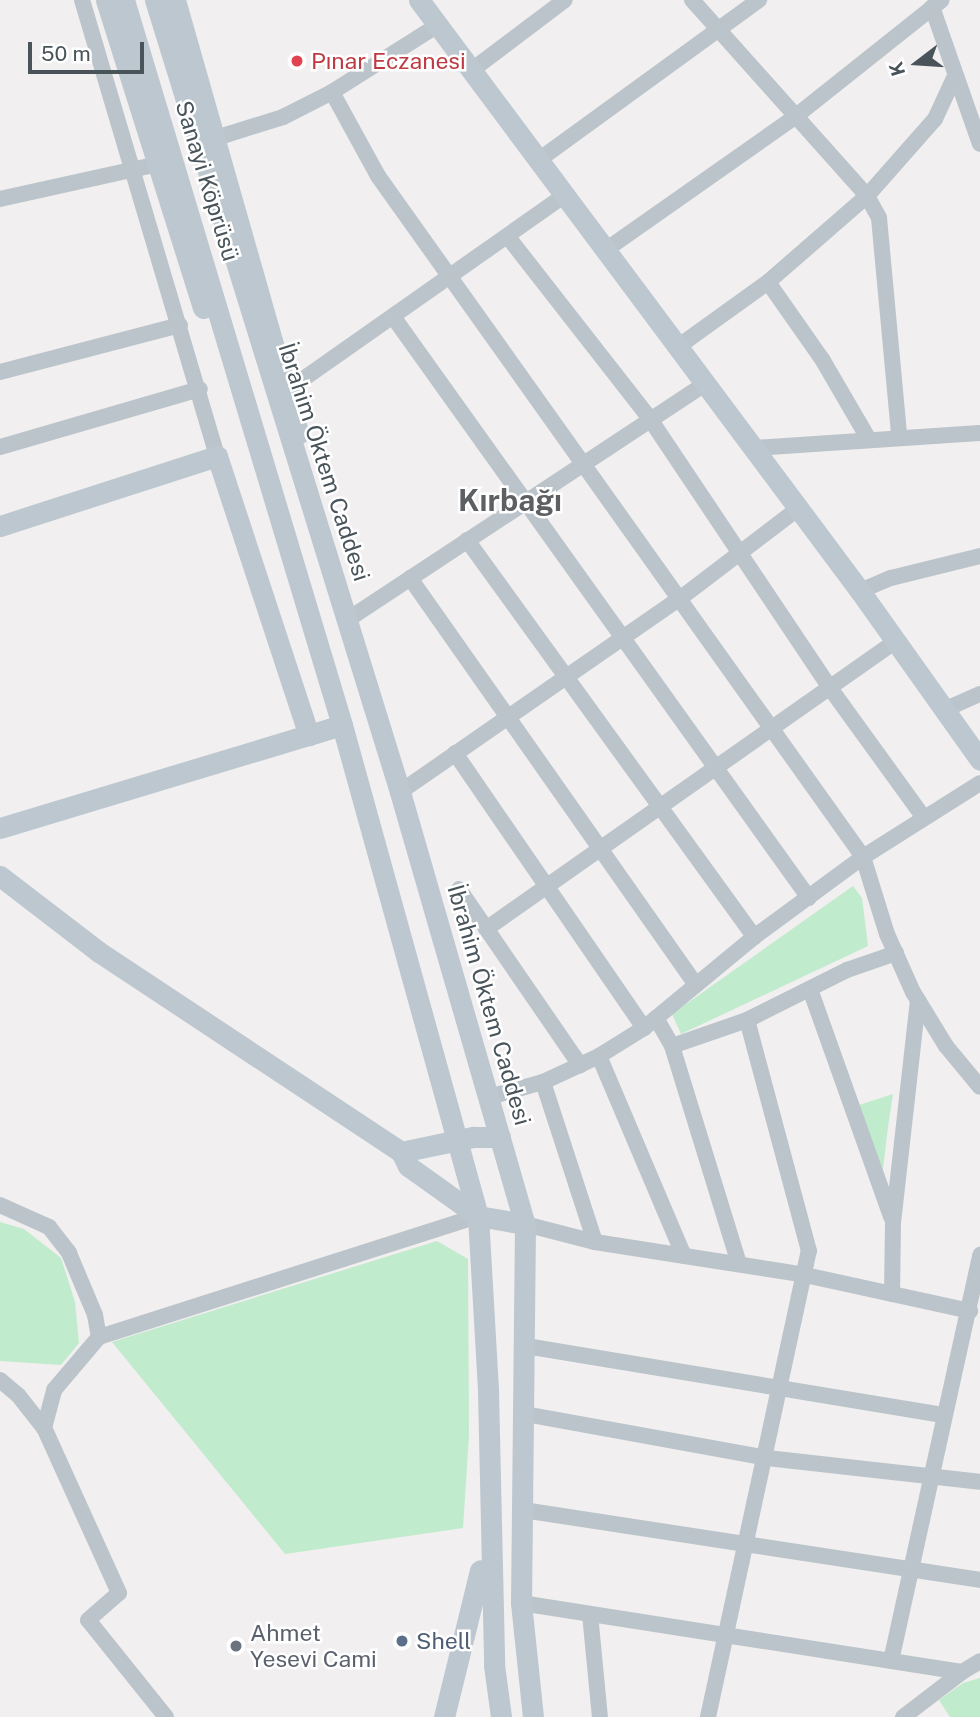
<!DOCTYPE html>
<html>
<head>
<meta charset="utf-8">
<style>
  body { margin:0 }
  #map { position:relative; width:980px; height:1717px; overflow:hidden; background:#f1efef; font-family:"Public Sans",sans-serif }
  div>[style] { position:absolute }
  .green>* { inset:0; background:#c1ebcd }
  .street>* { height:16px; margin:-8px; padding:0 8px; transform-origin:8px; border-radius:8px; background:#bbc4ca }
  .secondary>* { height:21px; margin:-10.5px; padding:0 10.5px; transform-origin:10.5px; border-radius:10.5px; background:#bcc7cf }
  .dots>* { width:19px; height:19px; translate:-50% -50%; box-sizing:border-box; border:4px solid #fff; border-radius:50% }
  span { translate:-50% -50%; white-space:nowrap; text-align:center; line-height:1.15; -webkit-text-stroke:5px #fff; paint-order:stroke }
  .health-label { font-size:23px; color:#be3a42 }
  .left { translate:0 -50%; text-align:left }
  .street-label { font-size:23px; color:#48545a }
  .worship-label { font-size:23px; color:#5b616d }
  .service-label { font-size:23px; color:#4e5e75 }
  .district-label { font-size:30px; color:#5c6063; font-weight:700 }
  .north { position:absolute; left:882px; top:28px; width:70px; height:70px; -webkit-text-stroke:5px #fff; paint-order:stroke; rotate:253deg; font-size:19px; font-weight:700; line-height:28px; text-align:center; color:#48545a }
  .north::after { content:''; display:block; margin:auto; width:24px; height:32px; background:#48545a; clip-path:polygon(50% 0,100% 100%,50% 72%,0 100%) }
  .scale { position:absolute; left:28px; top:42px; width:116px; height:32px; box-sizing:border-box; border:4px solid #48545a; border-top:0; padding-left:9px; font-size:21px; line-height:24px; white-space:nowrap; color:#48545a; -webkit-text-stroke:5px #fff; paint-order:stroke }
</style>
</head>
<body>
<div id="map">
  <div class="green">
    <i style="clip-path:polygon(853px 886px,862px 898px,868px 946px,681px 1034px,672px 1014px)"></i>
    <i style="clip-path:polygon(893px 1094px,888px 1127px,882px 1177px,856px 1106px)"></i>
    <i style="clip-path:polygon(0 1222px,24px 1229px,61px 1258px,75px 1302px,79px 1343px,61px 1365px,0 1361px)"></i>
    <i style="clip-path:polygon(437px 1241px,468px 1259px,469px 1435px,463px 1528px,285px 1554px,112px 1342px)"></i>
    <i style="clip-path:polygon(980px 1678px,980px 1717px,950px 1717px,939px 1700px,963px 1683px)"></i>
  </div>
  <div class="street">
    <i style="left:82px;top:0;width:476px;rotate:73.5deg"></i>
    <i style="left:692px;top:0;width:263px;rotate:48.2deg"></i>
    <i style="left:867px;top:196px;width:25px;rotate:61deg"></i>
    <i style="left:879px;top:218px;width:218px;rotate:84.7deg"></i>
    <i style="left:932px;top:7px;width:145px;rotate:70.7deg"></i>
    <i style="left:472px;top:70px;width:116px;rotate:-37deg"></i>
    <i style="left:332px;top:92px;width:96px;rotate:61.3deg"></i>
    <i style="left:378px;top:176px;width:836px;rotate:54.54deg"></i>
    <i style="left:863px;top:857px;width:81px;rotate:72.7deg"></i>
    <i style="left:887px;top:934px;width:64px;rotate:65.9deg"></i>
    <i style="left:913px;top:992px;width:63px;rotate:58.6deg"></i>
    <i style="left:946px;top:1046px;width:53px;rotate:50.3deg"></i>
    <i style="left:216px;top:138px;width:70px;rotate:-17.4deg"></i>
    <i style="left:283px;top:117px;width:55px;rotate:-27deg"></i>
    <i style="left:332px;top:92px;width:125px;rotate:-32.3deg"></i>
    <i style="left:540px;top:159px;width:271px;rotate:-36deg"></i>
    <i style="left:0;top:199px;width:162px;rotate:-12.5deg"></i>
    <i style="left:508px;top:237px;width:231px;rotate:52deg"></i>
    <i style="left:650px;top:419px;width:324px;rotate:56.2deg"></i>
    <i style="left:830px;top:688px;width:160px;rotate:54.1deg"></i>
    <i style="left:607px;top:249px;width:231px;rotate:-35.1deg"></i>
    <i style="left:796px;top:116px;width:186px;rotate:-38.5deg"></i>
    <i style="left:768px;top:282px;width:94px;rotate:55deg"></i>
    <i style="left:822px;top:359px;width:91px;rotate:59.8deg"></i>
    <i style="left:394px;top:318px;width:713px;rotate:54.42deg"></i>
    <i style="left:679px;top:346px;width:110px;rotate:-35.7deg"></i>
    <i style="left:768px;top:282px;width:131px;rotate:-41deg"></i>
    <i style="left:867px;top:196px;width:103px;rotate:-48.6deg"></i>
    <i style="left:935px;top:119px;width:45px;rotate:-65.1deg"></i>
    <i style="left:0;top:372px;width:186px;rotate:-14.6deg"></i>
    <i style="left:289px;top:389px;width:339px;rotate:-35.1deg"></i>
    <i style="left:0;top:447px;width:208px;rotate:-16.2deg"></i>
    <i style="left:754px;top:448px;width:226px;rotate:-3.8deg"></i>
    <i style="left:467px;top:540px;width:490px;rotate:54.1deg"></i>
    <i style="left:410px;top:578px;width:497px;rotate:54.9deg"></i>
    <i style="left:860px;top:591px;width:34px;rotate:-23deg"></i>
    <i style="left:891px;top:578px;width:92px;rotate:-13.9deg"></i>
    <i style="left:347px;top:620px;width:430px;rotate:-33.4deg"></i>
    <i style="left:946px;top:709px;width:37px;rotate:-24deg"></i>
    <i style="left:455px;top:753px;width:334px;rotate:55.5deg"></i>
    <i style="left:400px;top:792px;width:343px;rotate:-34.7deg"></i>
    <i style="left:682px;top:597px;width:147px;rotate:-37.3deg"></i>
    <i style="left:459px;top:889px;width:214px;rotate:55.5deg"></i>
    <i style="left:486px;top:929px;width:501px;rotate:-35.09deg"></i>
    <i style="left:810px;top:989px;width:242px;rotate:70.4deg"></i>
    <i style="left:656px;top:1018px;width:32px;rotate:60deg"></i>
    <i style="left:672px;top:1046px;width:228px;rotate:72.9deg"></i>
    <i style="left:672px;top:1046px;width:79px;rotate:-19.1deg"></i>
    <i style="left:747px;top:1020px;width:112px;rotate:-26.6deg"></i>
    <i style="left:847px;top:970px;width:52px;rotate:-19.1deg"></i>
    <i style="left:599px;top:1056px;width:217px;rotate:67deg"></i>
    <i style="left:543px;top:1082px;width:168px;rotate:72deg"></i>
    <i style="left:489px;top:1097px;width:56px;rotate:-15.5deg"></i>
    <i style="left:543px;top:1082px;width:62px;rotate:-24.9deg"></i>
    <i style="left:599px;top:1056px;width:53px;rotate:-31.9deg"></i>
    <i style="left:644px;top:1028px;width:143px;rotate:-39.6deg"></i>
    <i style="left:754px;top:937px;width:135px;rotate:-36.3deg"></i>
    <i style="left:863px;top:857px;width:138px;rotate:-32.3deg"></i>
    <i style="left:0;top:1205px;width:54px;rotate:24.2deg"></i>
    <i style="left:49px;top:1227px;width:33px;rotate:52deg"></i>
    <i style="left:69px;top:1253px;width:67px;rotate:67.2deg"></i>
    <i style="left:95px;top:1315px;width:22px;rotate:80deg"></i>
    <i style="left:525px;top:1224px;width:72px;rotate:14.4deg"></i>
    <i style="left:595px;top:1242px;width:213px;rotate:8.9deg"></i>
    <i style="left:805px;top:1275px;width:169px;rotate:12.3deg"></i>
    <i style="left:892px;top:1294px;width:71px;rotate:-89.2deg"></i>
    <i style="left:893px;top:1223px;width:224px;rotate:-83.6deg"></i>
    <i style="left:526px;top:1346px;width:424px;rotate:9.4deg"></i>
    <i style="left:0;top:1380px;width:23px;rotate:40deg"></i>
    <i style="left:18px;top:1395px;width:42px;rotate:51.8deg"></i>
    <i style="left:525px;top:1414px;width:246px;rotate:10.3deg"></i>
    <i style="left:767px;top:1458px;width:214px;rotate:6.4deg"></i>
    <i style="left:523px;top:1510px;width:462px;rotate:8.7deg"></i>
    <i style="left:521px;top:1603px;width:446px;rotate:8.9deg"></i>
    <i style="left:962px;top:1672px;width:21px;rotate:-31deg"></i>
    <i style="left:590px;top:1614px;width:103px;rotate:84.5deg"></i>
    <i style="left:891px;top:1661px;width:416px;rotate:-77.6deg"></i>
    <i style="left:166px;top:1717px;width:124px;rotate:-128.8deg"></i>
    <i style="left:88px;top:1620px;width:41px;rotate:-41.1deg"></i>
    <i style="left:119px;top:1593px;width:181px;rotate:-114.4deg"></i>
    <i style="left:44px;top:1428px;width:39px;rotate:-75deg"></i>
    <i style="left:54px;top:1390px;width:70px;rotate:-49.7deg"></i>
    <i style="left:99px;top:1337px;width:398px;rotate:-17.7deg"></i>
    <i style="left:708px;top:1717px;width:477px;rotate:-77.8deg"></i>
    <i style="left:809px;top:1251px;width:239px;rotate:-105deg"></i>
    <i style="left:903px;top:1717px;width:74px;rotate:-37.3deg"></i>
  </div>
  <div class="secondary">
    <i style="left:106px;top:0;width:323px;rotate:72.5deg"></i>
    <i style="left:124px;top:0;width:757px;rotate:73.26deg"></i>
    <i style="left:342px;top:725px;width:509px;rotate:74.52deg"></i>
    <i style="left:478px;top:1216px;width:175px;rotate:86.7deg"></i>
    <i style="left:488px;top:1391px;width:274px;rotate:88.7deg"></i>
    <i style="left:494px;top:1665px;width:52px;rotate:82.3deg"></i>
    <i style="left:155px;top:0;width:829px;rotate:72.81deg"></i>
    <i style="left:400px;top:792px;width:450px;rotate:73.9deg"></i>
    <i style="left:525px;top:1224px;width:379px;rotate:90.6deg"></i>
    <i style="left:521px;top:1603px;width:115px;rotate:84deg"></i>
    <i style="left:175px;top:0;width:451px;rotate:74.1deg"></i>
    <i style="left:419px;top:0;width:737px;rotate:53.27deg"></i>
    <i style="left:860px;top:591px;width:207px;rotate:54.6deg"></i>
    <i style="left:0;top:526px;width:228px;rotate:-17.9deg"></i>
    <i style="left:217px;top:456px;width:294px;rotate:71.8deg"></i>
    <i style="left:309px;top:735px;width:34px;rotate:-17deg"></i>
    <i style="left:0;top:828px;width:323px;rotate:-16.8deg"></i>
    <i style="left:0;top:876px;width:125px;rotate:37.5deg"></i>
    <i style="left:99px;top:952px;width:362px;rotate:33.5deg"></i>
    <i style="left:401px;top:1152px;width:16px;rotate:63deg"></i>
    <i style="left:408px;top:1166px;width:86px;rotate:35.5deg"></i>
    <i style="left:478px;top:1216px;width:48px;rotate:9.7deg"></i>
    <i style="left:401px;top:1152px;width:74px;rotate:-11.8deg"></i>
    <i style="left:473px;top:1137px;width:27px"></i>
    <i style="left:444px;top:1717px;width:151px;rotate:-76.2deg"></i>
  </div>
  <div class="dots">
    <i style="left:297px;top:61px;background:#e0444e"></i>
    <i style="left:402px;top:1641px;background:#5c6f8a"></i>
    <i style="left:236px;top:1646px;background:#6b7280"></i>
  </div>
  <div class="health-label">
    <span class="left" style="left:311px;top:61px">Pınar Eczanesi</span>
  </div>
  <div class="street-label">
    <span style="left:207px;top:181px;rotate:73deg">Sanayi Köprüsü</span>
    <span style="left:324px;top:462px;rotate:72deg">İbrahim Öktem Caddesi</span>
    <span style="left:489px;top:1005px;rotate:74deg">İbrahim Öktem Caddesi</span>
  </div>
  <div class="worship-label">
    <span class="left" style="left:250px;top:1646px">Ahmet<br>Yesevi Cami</span>
  </div>
  <div class="service-label">
    <span class="left" style="left:416px;top:1641px">Shell</span>
  </div>
  <div class="district-label">
    <span style="left:510px;top:500px">Kırbağı</span>
  </div>
  <div class="north">K</div>
  <div class="scale">50 m</div>
</div>
</body>
</html>
